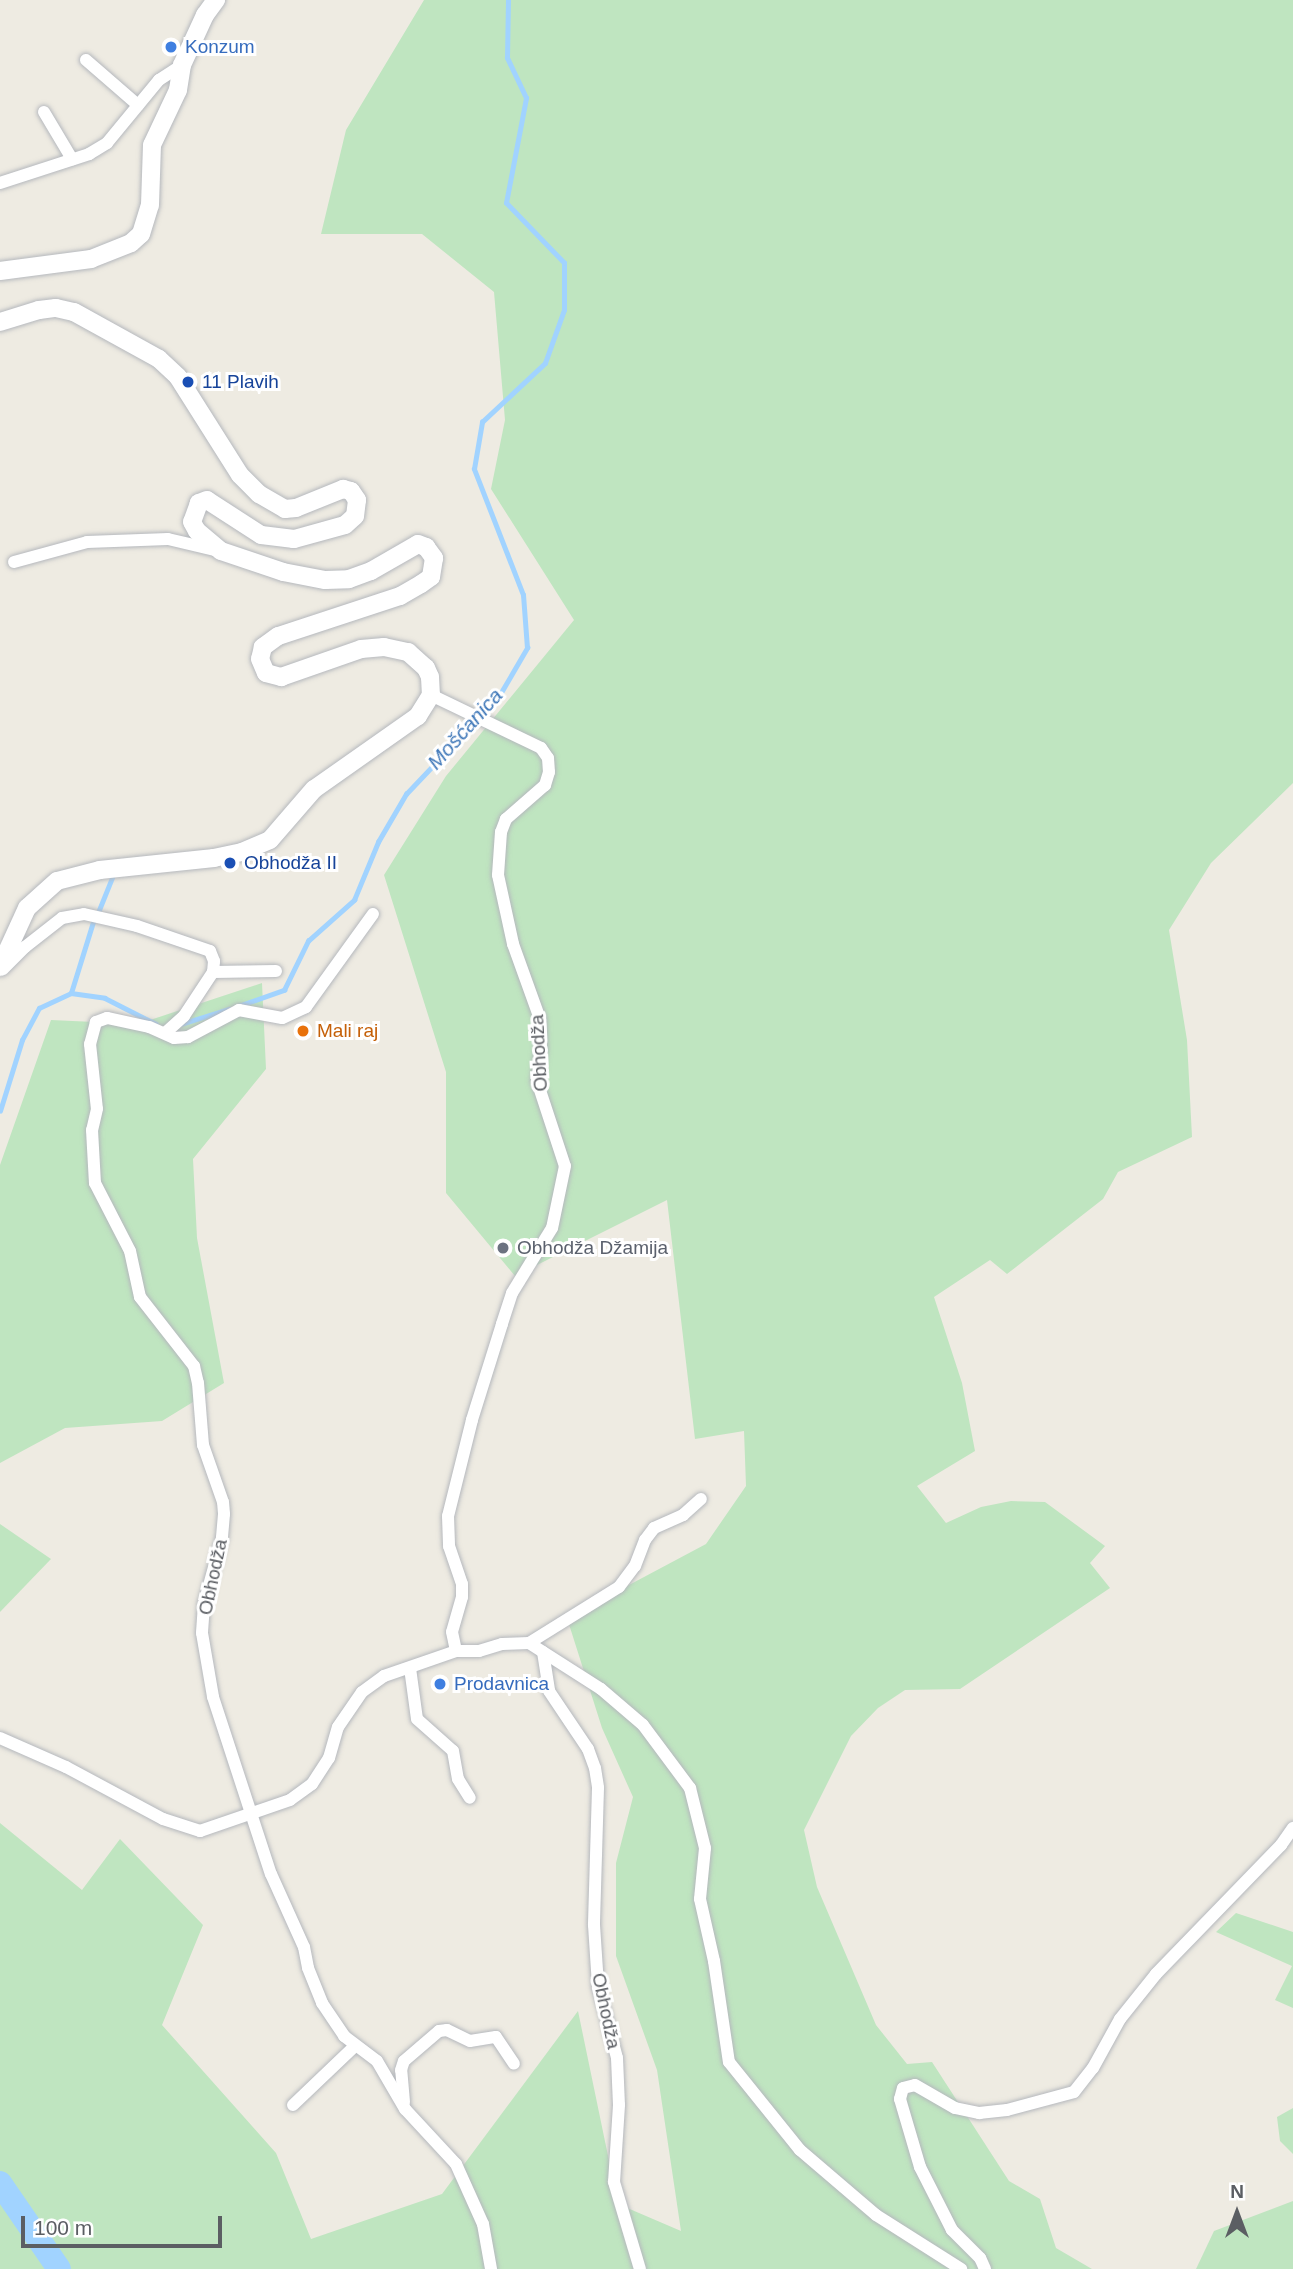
<!DOCTYPE html>
<html>
<head>
<meta charset="utf-8">
<style>
  body { margin:0 }
  #map { position:relative; width:1293px; height:2269px; overflow:hidden; background:#eeebe2; font-family:Helvetica,sans-serif }
  div>[style] { position:absolute }
  .green>* { inset:0; background:#bfe5c0 }
  .stream>* { height:4.5px; margin:-2.25px; padding:0 2.25px; transform-origin:2.25px; border-radius:2.25px; background:#a1d3ff }
  .river>* { height:24px; margin:-12px; padding:0 12px; transform-origin:12px; border-radius:12px; background:#a1d3ff }
  .roads { filter:drop-shadow(0 0 2px #b5b8bd) drop-shadow(0 0 2px #b5b8bd) }
  .minor>* { height:12px; margin:-6px; padding:0 6px; transform-origin:6px; border-radius:6px; background:#fff }
  .secondary>* { height:18px; margin:-9px; padding:0 9px; transform-origin:9px; border-radius:9px; background:#fff }
  .dots>* { width:19px; height:19px; translate:-50% -50%; box-sizing:border-box; border:4px solid #fff; border-radius:50% }
  span { translate:-50% -50%; white-space:nowrap; text-align:center; line-height:1.15; -webkit-text-stroke:6px #fff; paint-order:stroke }
  .shop-label { font-size:19px; color:#366cbe }
  .left { translate:0 -50%; text-align:left }
  .transit-label { font-size:19px; color:#164399 }
  .food-label { font-size:19px; color:#c56008 }
  .street-label { font-size:19px; color:#5b5e63 }
  .worship-label { font-size:19px; color:#5b616d }
  .water-label { font-size:21px; color:#4179b9; font-style:italic }
  .north { position:absolute; left:1202px; top:2178px; width:70px; height:70px; -webkit-text-stroke:5px #fff; paint-order:stroke; rotate:0deg; font-size:19px; font-weight:700; line-height:28px; text-align:center; color:#5b5e63 }
  .north::after { content:''; display:block; margin:auto; width:24px; height:32px; background:#5b5e63; clip-path:polygon(50% 0,100% 100%,50% 72%,0 100%) }
  .scale { position:absolute; left:21px; top:2216px; width:201px; height:32px; box-sizing:border-box; border:4px solid #5b5e63; border-top:0; padding-left:9px; font-size:21px; line-height:24px; white-space:nowrap; color:#5b5e63; -webkit-text-stroke:5px #fff; paint-order:stroke }
</style>
</head>
<body>
<div id="map">
  <div class="green">
    <i style="clip-path:polygon(424px 0,1293px 0,1293px 783px,1211px 863px,1169px 930px,1187px 1040px,1192px 1137px,1118px 1172px,1103px 1199px,1007px 1274px,990px 1260px,934px 1297px,962px 1383px,975px 1451px,917px 1486px,946px 1523px,981px 1507px,1011px 1501px,1045px 1502px,1105px 1546px,1090px 1563px,1110px 1588px,960px 1689px,905px 1690px,878px 1708px,851px 1736px,804px 1830px,817px 1887px,876px 2025px,907px 2064px,932px 2062px,1009px 2181px,1040px 2199px,1056px 2248px,1092px 2269px,0 2269px,0 1823px,82px 1890px,120px 1839px,203px 1925px,162px 2025px,276px 2153px,311px 2239px,442px 2194px,578px 2011px,618px 2204px,681px 2231px,657px 2070px,616px 1956px,616px 1863px,633px 1797px,602px 1728px,567px 1618px,706px 1544px,746px 1486px,744px 1431px,695px 1439px,667px 1200px,515px 1276px,446px 1193px,446px 1072px,384px 875px,446px 776px,574px 620px,491px 489px,505px 420px,494px 292px,422px 234px,321px 234px,346px 130px)"></i>
    <i style="clip-path:polygon(262px 983px,266px 1069px,193px 1159px,197px 1238px,224px 1383px,162px 1421px,65px 1428px,0 1463px,0 1165px,51px 1020px,138px 1024px)"></i>
    <i style="clip-path:polygon(0 1524px,51px 1559px,0 1612px)"></i>
    <i style="clip-path:polygon(1236px 1913px,1293px 1932px,1293px 2008px,1275px 2000px,1292px 1966px,1216px 1932px)"></i>
    <i style="clip-path:polygon(1293px 2108px,1293px 2154px,1280px 2141px,1277px 2117px)"></i>
    <i style="clip-path:polygon(1293px 2201px,1293px 2269px,1196px 2269px,1214px 2231px)"></i>
  </div>
  <div class="stream">
    <i style="left:99px;top:910px;width:35px;rotate:-68deg"></i>
    <i style="left:71px;top:993px;width:74px;rotate:-72.8deg"></i>
    <i style="left:238px;top:1006px;width:49px;rotate:-19.2deg"></i>
    <i style="left:284px;top:990px;width:55px;rotate:-63.9deg"></i>
    <i style="left:308px;top:941px;width:62px;rotate:-41.7deg"></i>
    <i style="left:354px;top:900px;width:63px;rotate:-67.5deg"></i>
    <i style="left:378px;top:842px;width:56px;rotate:-59.7deg"></i>
    <i style="left:406px;top:794px;width:135px;rotate:-46.5deg"></i>
    <i style="left:499px;top:696px;width:56px;rotate:-59.7deg"></i>
    <i style="left:527px;top:648px;width:53px;rotate:-94.3deg"></i>
    <i style="left:523px;top:595px;width:135px;rotate:-111.3deg"></i>
    <i style="left:474px;top:469px;width:48px;rotate:-80.3deg"></i>
    <i style="left:482px;top:422px;width:86px;rotate:-43.1deg"></i>
    <i style="left:545px;top:363px;width:56px;rotate:-70.3deg"></i>
    <i style="left:564px;top:310px;width:47px;rotate:-90deg"></i>
    <i style="left:564px;top:263px;width:83px;rotate:-134deg"></i>
    <i style="left:506px;top:203px;width:107px;rotate:-79.2deg"></i>
    <i style="left:526px;top:98px;width:44px;rotate:-115.4deg"></i>
    <i style="left:507px;top:58px;width:58px;rotate:-89deg"></i>
    <i style="left:181px;top:1024px;width:50px;rotate:-17.4deg"></i>
    <i style="left:0;top:1111px;width:74px;rotate:-72.8deg"></i>
    <i style="left:22px;top:1040px;width:36px;rotate:-62deg"></i>
    <i style="left:39px;top:1008px;width:35px;rotate:-25deg"></i>
    <i style="left:71px;top:993px;width:34px;rotate:8deg"></i>
    <i style="left:105px;top:998px;width:57px;rotate:27deg"></i>
  </div>
  <div class="river">
    <i style="left:0;top:2183px;width:104px;rotate:55.5deg"></i>
  </div>
  <div class="roads">
    <div class="minor">
      <i style="left:86px;top:60px;width:69px;rotate:40.9deg"></i>
      <i style="left:44px;top:112px;width:55px;rotate:59.2deg"></i>
      <i style="left:0;top:183px;width:94px;rotate:-18deg"></i>
      <i style="left:89px;top:154px;width:21px;rotate:-31deg"></i>
      <i style="left:107px;top:143px;width:82px;rotate:-50.5deg"></i>
      <i style="left:159px;top:80px;width:27px;rotate:-33deg"></i>
      <i style="left:14px;top:562px;width:76px;rotate:-15.3deg"></i>
      <i style="left:87px;top:542px;width:81px;rotate:-2.1deg"></i>
      <i style="left:168px;top:539px;width:52px;rotate:13.2deg"></i>
      <i style="left:431px;top:695px;width:122px;rotate:25.7deg"></i>
      <i style="left:541px;top:748px;width:12px;rotate:55deg"></i>
      <i style="left:548px;top:758px;width:14px;rotate:86deg"></i>
      <i style="left:549px;top:772px;width:14px;rotate:107deg"></i>
      <i style="left:545px;top:785px;width:52px;rotate:138.9deg"></i>
      <i style="left:506px;top:819px;width:14px;rotate:111deg"></i>
      <i style="left:501px;top:832px;width:43px;rotate:94deg"></i>
      <i style="left:498px;top:875px;width:71px;rotate:77.7deg"></i>
      <i style="left:513px;top:944px;width:80px;rotate:70.2deg"></i>
      <i style="left:540px;top:1019px;width:31px;rotate:88deg"></i>
      <i style="left:541px;top:1050px;width:31px;rotate:97deg"></i>
      <i style="left:537px;top:1081px;width:89px;rotate:71.8deg"></i>
      <i style="left:565px;top:1166px;width:63px;rotate:101.8deg"></i>
      <i style="left:552px;top:1228px;width:76px;rotate:121.6deg"></i>
      <i style="left:512px;top:1293px;width:33px;rotate:108deg"></i>
      <i style="left:502px;top:1324px;width:101px;rotate:107.4deg"></i>
      <i style="left:472px;top:1420px;width:99px;rotate:104deg"></i>
      <i style="left:448px;top:1516px;width:30px;rotate:88deg"></i>
      <i style="left:449px;top:1546px;width:40px;rotate:71.1deg"></i>
      <i style="left:462px;top:1584px;width:13px;rotate:90deg"></i>
      <i style="left:462px;top:1597px;width:36px;rotate:106deg"></i>
      <i style="left:452px;top:1632px;width:19px;rotate:78deg"></i>
      <i style="left:373px;top:914px;width:115px;rotate:125.8deg"></i>
      <i style="left:306px;top:1007px;width:26px;rotate:155deg"></i>
      <i style="left:282px;top:1018px;width:44px;rotate:-169.5deg"></i>
      <i style="left:239px;top:1010px;width:58px;rotate:152.1deg"></i>
      <i style="left:188px;top:1037px;width:14px;rotate:176deg"></i>
      <i style="left:174px;top:1038px;width:27px;rotate:-156deg"></i>
      <i style="left:149px;top:1027px;width:43px;rotate:-167.9deg"></i>
      <i style="left:107px;top:1018px;width:12px;rotate:160deg"></i>
      <i style="left:96px;top:1022px;width:23px;rotate:105deg"></i>
      <i style="left:90px;top:1044px;width:65px;rotate:83.9deg"></i>
      <i style="left:97px;top:1109px;width:22px;rotate:103deg"></i>
      <i style="left:92px;top:1130px;width:53px;rotate:86.8deg"></i>
      <i style="left:95px;top:1183px;width:76px;rotate:62.8deg"></i>
      <i style="left:130px;top:1251px;width:47px;rotate:77.7deg"></i>
      <i style="left:140px;top:1297px;width:88px;rotate:52deg"></i>
      <i style="left:194px;top:1366px;width:17px;rotate:77deg"></i>
      <i style="left:198px;top:1383px;width:62px;rotate:85.4deg"></i>
      <i style="left:203px;top:1445px;width:60px;rotate:70.7deg"></i>
      <i style="left:223px;top:1502px;width:12px;rotate:85deg"></i>
      <i style="left:224px;top:1514px;width:24px;rotate:95deg"></i>
      <i style="left:222px;top:1538px;width:68px;rotate:105.3deg"></i>
      <i style="left:204px;top:1604px;width:29px;rotate:94deg"></i>
      <i style="left:202px;top:1633px;width:65px;rotate:80.2deg"></i>
      <i style="left:213px;top:1697px;width:186px;rotate:71.9deg"></i>
      <i style="left:271px;top:1874px;width:80px;rotate:65.7deg"></i>
      <i style="left:304px;top:1947px;width:21px;rotate:79deg"></i>
      <i style="left:308px;top:1968px;width:38px;rotate:68deg"></i>
      <i style="left:322px;top:2003px;width:40px;rotate:56deg"></i>
      <i style="left:344px;top:2036px;width:41px;rotate:37.1deg"></i>
      <i style="left:377px;top:2061px;width:56px;rotate:59.7deg"></i>
      <i style="left:405px;top:2109px;width:75px;rotate:47.2deg"></i>
      <i style="left:456px;top:2164px;width:66px;rotate:65.8deg"></i>
      <i style="left:483px;top:2224px;width:46px;rotate:79.9deg"></i>
      <i style="left:3px;top:969px;width:31px;rotate:-45deg"></i>
      <i style="left:25px;top:947px;width:47px;rotate:-38.1deg"></i>
      <i style="left:62px;top:918px;width:22px;rotate:-10deg"></i>
      <i style="left:84px;top:914px;width:54px;rotate:12.8deg"></i>
      <i style="left:137px;top:926px;width:77px;rotate:18.9deg"></i>
      <i style="left:210px;top:951px;width:11px;rotate:68deg"></i>
      <i style="left:214px;top:961px;width:11px;rotate:95deg"></i>
      <i style="left:213px;top:972px;width:53px;rotate:123.4deg"></i>
      <i style="left:184px;top:1016px;width:25px;rotate:138deg"></i>
      <i style="left:213px;top:972px;width:63px;rotate:-0.9deg"></i>
      <i style="left:529px;top:1643px;width:106px;rotate:-31.9deg"></i>
      <i style="left:619px;top:1587px;width:26px;rotate:-53deg"></i>
      <i style="left:635px;top:1566px;width:28px;rotate:-69deg"></i>
      <i style="left:645px;top:1540px;width:15px;rotate:-53deg"></i>
      <i style="left:654px;top:1528px;width:32px;rotate:-24deg"></i>
      <i style="left:683px;top:1515px;width:24px;rotate:-42deg"></i>
      <i style="left:543px;top:1652px;width:39px;rotate:81deg"></i>
      <i style="left:549px;top:1691px;width:70px;rotate:56.1deg"></i>
      <i style="left:588px;top:1749px;width:20px;rotate:70deg"></i>
      <i style="left:595px;top:1768px;width:20px;rotate:81deg"></i>
      <i style="left:598px;top:1788px;width:137px;rotate:91.7deg"></i>
      <i style="left:594px;top:1925px;width:61px;rotate:86.2deg"></i>
      <i style="left:598px;top:1986px;width:74px;rotate:75.2deg"></i>
      <i style="left:617px;top:2058px;width:47px;rotate:87.6deg"></i>
      <i style="left:619px;top:2105px;width:77px;rotate:93.7deg"></i>
      <i style="left:614px;top:2182px;width:91px;rotate:73.4deg"></i>
      <i style="left:410px;top:1668px;width:51px;rotate:82.2deg"></i>
      <i style="left:417px;top:1719px;width:48px;rotate:41.6deg"></i>
      <i style="left:453px;top:1751px;width:28px;rotate:80deg"></i>
      <i style="left:458px;top:1779px;width:22px;rotate:58deg"></i>
      <i style="left:0;top:1738px;width:72px;rotate:23.7deg"></i>
      <i style="left:66px;top:1767px;width:110px;rotate:28.2deg"></i>
      <i style="left:163px;top:1819px;width:39px;rotate:18deg"></i>
      <i style="left:200px;top:1831px;width:95px;rotate:-19deg"></i>
      <i style="left:290px;top:1800px;width:27px;rotate:-36deg"></i>
      <i style="left:312px;top:1784px;width:31px;rotate:-57deg"></i>
      <i style="left:329px;top:1758px;width:32px;rotate:-74deg"></i>
      <i style="left:338px;top:1727px;width:42px;rotate:-55.6deg"></i>
      <i style="left:362px;top:1692px;width:27px;rotate:-36deg"></i>
      <i style="left:384px;top:1676px;width:76px;rotate:-19.1deg"></i>
      <i style="left:456px;top:1651px;width:23px"></i>
      <i style="left:479px;top:1651px;width:24px;rotate:-17deg"></i>
      <i style="left:502px;top:1644px;width:27px;rotate:-2deg"></i>
      <i style="left:529px;top:1643px;width:85px;rotate:32.6deg"></i>
      <i style="left:601px;top:1689px;width:55px;rotate:40.6deg"></i>
      <i style="left:643px;top:1725px;width:79px;rotate:53.3deg"></i>
      <i style="left:690px;top:1788px;width:62px;rotate:76deg"></i>
      <i style="left:705px;top:1848px;width:51px;rotate:95.6deg"></i>
      <i style="left:700px;top:1899px;width:64px;rotate:77.3deg"></i>
      <i style="left:714px;top:1961px;width:102px;rotate:81.6deg"></i>
      <i style="left:729px;top:2062px;width:113px;rotate:51.1deg"></i>
      <i style="left:800px;top:2150px;width:100px;rotate:40.5deg"></i>
      <i style="left:876px;top:2215px;width:101px;rotate:32.4deg"></i>
      <i style="left:404px;top:2102px;width:32px;rotate:-95deg"></i>
      <i style="left:401px;top:2070px;width:9px;rotate:-72deg"></i>
      <i style="left:404px;top:2061px;width:46px;rotate:-40.6deg"></i>
      <i style="left:439px;top:2031px;width:8px;rotate:-7deg"></i>
      <i style="left:447px;top:2030px;width:25px;rotate:26deg"></i>
      <i style="left:470px;top:2041px;width:26px;rotate:-9deg"></i>
      <i style="left:496px;top:2037px;width:32px;rotate:56deg"></i>
      <i style="left:293px;top:2105px;width:86px;rotate:-43.6deg"></i>
      <i style="left:985px;top:2269px;width:12px;rotate:-114deg"></i>
      <i style="left:980px;top:2258px;width:40px;rotate:-135deg"></i>
      <i style="left:952px;top:2230px;width:71px;rotate:-116.9deg"></i>
      <i style="left:920px;top:2167px;width:71px;rotate:-106.4deg"></i>
      <i style="left:900px;top:2099px;width:11px;rotate:-75deg"></i>
      <i style="left:903px;top:2088px;width:12px;rotate:-14deg"></i>
      <i style="left:915px;top:2085px;width:46px;rotate:29.9deg"></i>
      <i style="left:955px;top:2108px;width:25px;rotate:12deg"></i>
      <i style="left:979px;top:2113px;width:28px;rotate:-6deg"></i>
      <i style="left:1007px;top:2110px;width:69px;rotate:-15deg"></i>
      <i style="left:1074px;top:2092px;width:31px;rotate:-52deg"></i>
      <i style="left:1093px;top:2068px;width:56px;rotate:-61.1deg"></i>
      <i style="left:1120px;top:2019px;width:58px;rotate:-51.3deg"></i>
      <i style="left:1156px;top:1974px;width:180px;rotate:-45.9deg"></i>
      <i style="left:1281px;top:1845px;width:21px;rotate:-55deg"></i>
    </div>
    <div class="secondary">
      <i style="left:0;top:271px;width:92px;rotate:-7.5deg"></i>
      <i style="left:91px;top:259px;width:43px;rotate:-21.8deg"></i>
      <i style="left:131px;top:243px;width:13px;rotate:-42deg"></i>
      <i style="left:141px;top:234px;width:30px;rotate:-73deg"></i>
      <i style="left:150px;top:205px;width:60px;rotate:-88.1deg"></i>
      <i style="left:152px;top:145px;width:61px;rotate:-64.7deg"></i>
      <i style="left:178px;top:90px;width:25px;rotate:-81deg"></i>
      <i style="left:182px;top:65px;width:55px;rotate:-65.3deg"></i>
      <i style="left:205px;top:15px;width:19px;rotate:-54deg"></i>
      <i style="left:0;top:322px;width:41px;rotate:-17.1deg"></i>
      <i style="left:39px;top:310px;width:17px;rotate:-7deg"></i>
      <i style="left:56px;top:308px;width:18px;rotate:13deg"></i>
      <i style="left:74px;top:312px;width:97px;rotate:28.9deg"></i>
      <i style="left:159px;top:359px;width:26px;rotate:43deg"></i>
      <i style="left:178px;top:377px;width:116px;rotate:57.7deg"></i>
      <i style="left:240px;top:475px;width:27px;rotate:45deg"></i>
      <i style="left:259px;top:494px;width:30px;rotate:30deg"></i>
      <i style="left:285px;top:509px;width:11px;rotate:-5deg"></i>
      <i style="left:296px;top:508px;width:51px;rotate:-22deg"></i>
      <i style="left:343px;top:489px;width:8px;rotate:14deg"></i>
      <i style="left:351px;top:491px;width:11px;rotate:56deg"></i>
      <i style="left:357px;top:500px;width:16px;rotate:97deg"></i>
      <i style="left:355px;top:516px;width:13px;rotate:138deg"></i>
      <i style="left:345px;top:525px;width:53px;rotate:164.6deg"></i>
      <i style="left:294px;top:539px;width:33px;rotate:-173deg"></i>
      <i style="left:261px;top:535px;width:64px;rotate:-147.1deg"></i>
      <i style="left:207px;top:500px;width:9px;rotate:159deg"></i>
      <i style="left:199px;top:503px;width:20px;rotate:110deg"></i>
      <i style="left:192px;top:522px;width:10px;rotate:61deg"></i>
      <i style="left:197px;top:531px;width:31px;rotate:40deg"></i>
      <i style="left:221px;top:551px;width:65px;rotate:18.7deg"></i>
      <i style="left:283px;top:572px;width:43px;rotate:10.8deg"></i>
      <i style="left:325px;top:580px;width:24px;rotate:-2deg"></i>
      <i style="left:349px;top:579px;width:23px;rotate:-20deg"></i>
      <i style="left:371px;top:571px;width:54px;rotate:-29.9deg"></i>
      <i style="left:418px;top:544px;width:9px;rotate:21deg"></i>
      <i style="left:426px;top:547px;width:14px;rotate:54deg"></i>
      <i style="left:434px;top:558px;width:19px;rotate:99deg"></i>
      <i style="left:431px;top:577px;width:12px;rotate:145deg"></i>
      <i style="left:421px;top:584px;width:24px;rotate:150deg"></i>
      <i style="left:400px;top:596px;width:128px;rotate:161.8deg"></i>
      <i style="left:278px;top:636px;width:19px;rotate:144deg"></i>
      <i style="left:263px;top:647px;width:12px;rotate:104deg"></i>
      <i style="left:260px;top:659px;width:15px;rotate:67deg"></i>
      <i style="left:266px;top:673px;width:16px;rotate:15deg"></i>
      <i style="left:281px;top:677px;width:85px;rotate:-19.3deg"></i>
      <i style="left:361px;top:649px;width:23px;rotate:-5deg"></i>
      <i style="left:384px;top:647px;width:25px;rotate:12deg"></i>
      <i style="left:408px;top:652px;width:24px;rotate:42deg"></i>
      <i style="left:426px;top:668px;width:10px;rotate:66deg"></i>
      <i style="left:430px;top:677px;width:18px;rotate:87deg"></i>
      <i style="left:431px;top:695px;width:25px;rotate:122deg"></i>
      <i style="left:418px;top:716px;width:127px;rotate:144.9deg"></i>
      <i style="left:314px;top:789px;width:67px;rotate:130.8deg"></i>
      <i style="left:270px;top:840px;width:30px;rotate:157deg"></i>
      <i style="left:242px;top:852px;width:29px;rotate:168deg"></i>
      <i style="left:214px;top:858px;width:115px;rotate:174deg"></i>
      <i style="left:100px;top:870px;width:44px;rotate:165.7deg"></i>
      <i style="left:57px;top:881px;width:40px;rotate:138deg"></i>
      <i style="left:27px;top:908px;width:65px;rotate:114.6deg"></i>
    </div>
  </div>
  <div class="dots">
    <i style="left:171px;top:47px;background:#3f7fe0"></i>
    <i style="left:188px;top:382px;background:#1a4fb4"></i>
    <i style="left:230px;top:863px;background:#1a4fb4"></i>
    <i style="left:303px;top:1031px;background:#e8710a"></i>
    <i style="left:503px;top:1248px;background:#6b7280"></i>
    <i style="left:440px;top:1684px;background:#3f7fe0"></i>
  </div>
  <div class="shop-label">
    <span class="left" style="left:185px;top:47px">Konzum</span>
    <span class="left" style="left:454px;top:1684px">Prodavnica</span>
  </div>
  <div class="transit-label">
    <span class="left" style="left:202px;top:382px">11 Plavih</span>
    <span class="left" style="left:244px;top:863px">Obhodža II</span>
  </div>
  <div class="food-label">
    <span class="left" style="left:317px;top:1031px">Mali raj</span>
  </div>
  <div class="street-label">
    <span style="left:539px;top:1053px;rotate:-93deg">Obhodža</span>
    <span style="left:213px;top:1577px;rotate:-78deg">Obhodža</span>
    <span style="left:606px;top:2011px;rotate:78deg">Obhodža</span>
  </div>
  <div class="worship-label">
    <span class="left" style="left:517px;top:1248px">Obhodža Džamija</span>
  </div>
  <div class="water-label">
    <span style="left:465px;top:729px;rotate:-48deg">Mošćanica</span>
  </div>
  <div class="north">N</div>
  <div class="scale">100 m</div>
</div>
</body>
</html>
